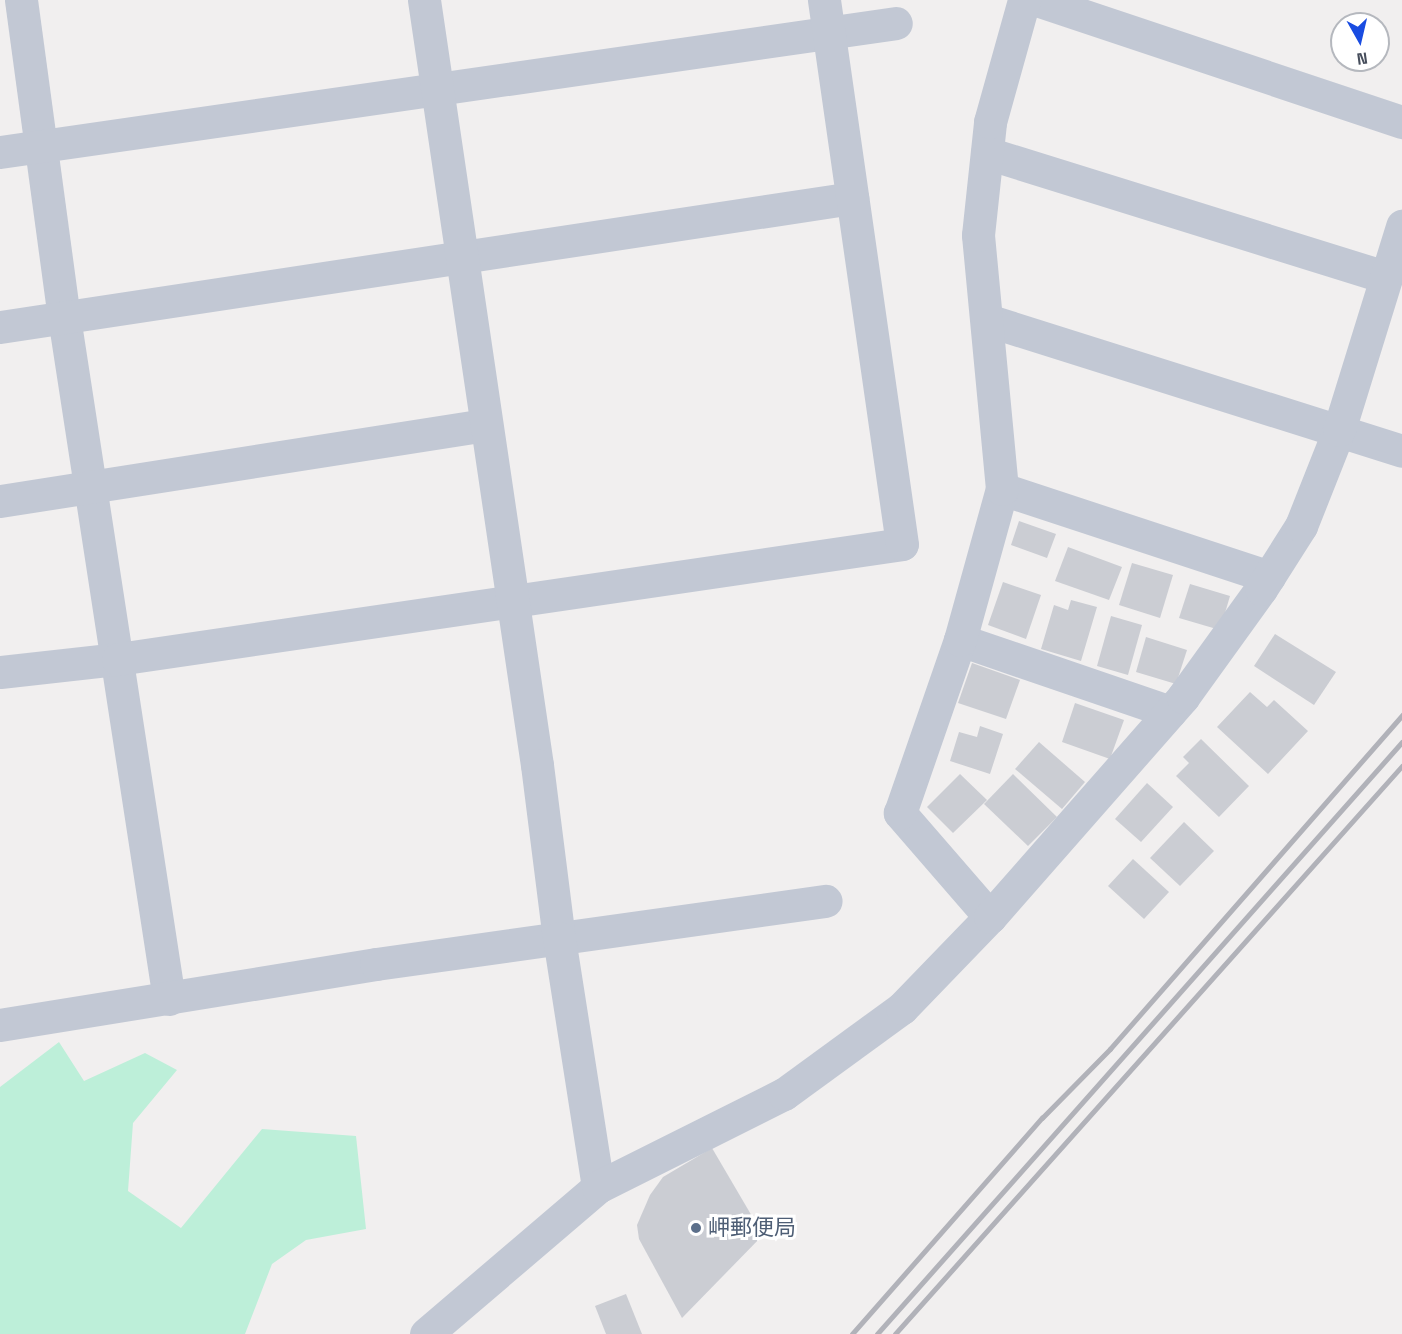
<!DOCTYPE html>
<html>
<head>
<meta charset="utf-8">
<style>
  body { margin:0 }
  #map { position:relative; width:1402px; height:1334px; overflow:hidden; background:#f1efef; font-family:"Space Grotesk","Noto Sans JP",sans-serif }
  div>[style] { position:absolute }
  .green>* { inset:0; background:#bdefd9 }
  .building>* { inset:0; background:#cbcdd3 }
  .minor>* { height:33px; margin:-16.5px; padding:0 16.5px; transform-origin:16.5px; border-radius:16.5px; background:#c2c8d4 }
  .tertiary>* { height:33px; margin:-16.5px; padding:0 16.5px; transform-origin:16.5px; border-radius:16.5px; background:#c2c8d4 }
  .rail>* { height:4.5px; margin:-2.25px; padding:0 2.25px; transform-origin:2.25px; border-radius:2.25px; background:#b1b2b9 }
  .dots>* { width:16px; height:16px; translate:-50% -50%; box-sizing:border-box; border:3px solid #fff; border-radius:50% }
  span { translate:-50% -50%; white-space:nowrap; text-align:center; line-height:1.15; -webkit-text-stroke:6px #fff; paint-order:stroke }
  .service-label { font-size:22px; color:#4e5e75 }
  .left { translate:0 -50%; text-align:left }
  .north { position:absolute; left:1330px; top:12px; width:60px; height:60px; box-sizing:border-box; background:#fff; border:2px solid #b5b8be; border-radius:50%; rotate:172deg; font-size:16px; font-weight:700; line-height:24px; text-align:center; color:#474e5c }
  .north::after { content:''; display:block; margin:auto; width:21px; height:27px; background:#194ce1; clip-path:polygon(50% 0,100% 100%,50% 72%,0 100%) }
</style>
</head>
<body>
<div id="map">
  <div class="green">
    <i style="clip-path:polygon(59px 1042px,84px 1081px,145px 1053px,177px 1070px,133px 1123px,128px 1191px,181px 1228px,262px 1129px,356px 1136px,366px 1229px,306px 1240px,272px 1264px,245px 1334px,0 1334px,0 1087px)"></i>
  </div>
  <div class="building">
    <i style="clip-path:polygon(1019px 521px,1056px 534px,1047px 558px,1011px 545px)"></i>
    <i style="clip-path:polygon(1068px 547px,1122px 567px,1109px 600px,1055px 581px)"></i>
    <i style="clip-path:polygon(1132px 563px,1173px 575px,1160px 618px,1119px 605px)"></i>
    <i style="clip-path:polygon(1003px 582px,1041px 595px,1026px 639px,988px 625px)"></i>
    <i style="clip-path:polygon(1190px 584px,1230px 596px,1220px 630px,1179px 618px)"></i>
    <i style="clip-path:polygon(1071px 600px,1097px 607px,1081px 661px,1041px 649px,1054px 605px,1068px 610px)"></i>
    <i style="clip-path:polygon(1111px 616px,1142px 625px,1128px 675px,1097px 666px)"></i>
    <i style="clip-path:polygon(1275px 634px,1336px 672px,1314px 705px,1254px 666px)"></i>
    <i style="clip-path:polygon(1146px 637px,1187px 650px,1176px 684px,1136px 672px)"></i>
    <i style="clip-path:polygon(972px 663px,1020px 680px,1006px 719px,958px 703px)"></i>
    <i style="clip-path:polygon(1250px 692px,1267px 707px,1274px 700px,1308px 731px,1268px 774px,1217px 727px)"></i>
    <i style="clip-path:polygon(1075px 703px,1124px 720px,1110px 759px,1062px 742px)"></i>
    <i style="clip-path:polygon(980px 726px,1003px 734px,990px 774px,950px 761px,959px 732px,977px 737px)"></i>
    <i style="clip-path:polygon(1201px 739px,1249px 786px,1219px 817px,1176px 776px,1189px 763px,1183px 757px)"></i>
    <i style="clip-path:polygon(1039px 742px,1085px 782px,1062px 809px,1015px 769px)"></i>
    <i style="clip-path:polygon(960px 774px,987px 800px,953px 833px,927px 807px)"></i>
    <i style="clip-path:polygon(1013px 774px,1057px 817px,1028px 846px,984px 804px)"></i>
    <i style="clip-path:polygon(1147px 783px,1173px 807px,1141px 842px,1115px 819px)"></i>
    <i style="clip-path:polygon(1184px 822px,1214px 851px,1180px 886px,1150px 858px)"></i>
    <i style="clip-path:polygon(1133px 859px,1169px 892px,1144px 919px,1108px 886px)"></i>
    <i style="clip-path:polygon(712px 1148px,763px 1235px,682px 1318px,639px 1239px,637px 1225px,650px 1195px,663px 1177px)"></i>
    <i style="clip-path:polygon(626px 1294px,642px 1334px,606px 1334px,595px 1306px)"></i>
  </div>
  <div class="minor">
    <i style="left:21px;top:0;width:320px;rotate:82.3deg"></i>
    <i style="left:64px;top:317px;width:690px;rotate:81.25deg"></i>
    <i style="left:1037px;top:0;width:385px;rotate:18.5deg"></i>
    <i style="left:0;top:152px;width:905px;rotate:-8.19deg"></i>
    <i style="left:987px;top:153px;width:418px;rotate:17.3deg"></i>
    <i style="left:987px;top:320px;width:435px;rotate:17.5deg"></i>
    <i style="left:0;top:327px;width:862px;rotate:-8.61deg"></i>
    <i style="left:1002px;top:489px;width:281px;rotate:18.2deg"></i>
    <i style="left:0;top:501px;width:492px;rotate:-8.9deg"></i>
    <i style="left:960px;top:640px;width:222px;rotate:18.9deg"></i>
    <i style="left:0;top:672px;width:119px;rotate:-6.3deg"></i>
    <i style="left:118px;top:659px;width:792px;rotate:-8.34deg"></i>
    <i style="left:902px;top:544px;width:550px;rotate:-98.16deg"></i>
    <i style="left:990px;top:917px;width:138px;rotate:-130.9deg"></i>
    <i style="left:900px;top:813px;width:183px;rotate:-70.9deg"></i>
    <i style="left:960px;top:640px;width:157px;rotate:-74.5deg"></i>
    <i style="left:1002px;top:489px;width:255px;rotate:-95.4deg"></i>
    <i style="left:978px;top:235px;width:114px;rotate:-83.9deg"></i>
    <i style="left:990px;top:122px;width:127px;rotate:-74.4deg"></i>
    <i style="left:0;top:1025px;width:381px;rotate:-9.2deg"></i>
    <i style="left:376px;top:964px;width:454px;rotate:-8deg"></i>
  </div>
  <div class="tertiary">
    <i style="left:424px;top:0;width:773px;rotate:81.6deg"></i>
    <i style="left:537px;top:765px;width:174px;rotate:82.8deg"></i>
    <i style="left:559px;top:938px;width:252px;rotate:81.1deg"></i>
    <i style="left:426px;top:1334px;width:226px;rotate:-40.5deg"></i>
    <i style="left:598px;top:1187px;width:208px;rotate:-26.6deg"></i>
    <i style="left:784px;top:1094px;width:146px;rotate:-36.1deg"></i>
    <i style="left:902px;top:1008px;width:127px;rotate:-46deg"></i>
    <i style="left:990px;top:917px;width:293px;rotate:-48.7deg"></i>
    <i style="left:1183px;top:697px;width:133px;rotate:-54.2deg"></i>
    <i style="left:1261px;top:589px;width:75px;rotate:-57.6deg"></i>
    <i style="left:1301px;top:526px;width:103px;rotate:-68.4deg"></i>
    <i style="left:1339px;top:430px;width:214px;rotate:-72.8deg"></i>
  </div>
  <div class="rail">
    <i style="left:852px;top:1334px;width:288px;rotate:-48.7deg"></i>
    <i style="left:1042px;top:1118px;width:97px;rotate:-45.4deg"></i>
    <i style="left:1110px;top:1049px;width:444px;rotate:-48.8deg"></i>
    <i style="left:877px;top:1334px;width:791px;rotate:-48.43deg"></i>
    <i style="left:895px;top:1334px;width:761px;rotate:-48.25deg"></i>
  </div>
  <div class="dots">
    <i style="left:696px;top:1228px;background:#5c6f8a"></i>
  </div>
  <div class="service-label">
    <span class="left" style="left:708px;top:1228px">岬郵便局</span>
  </div>
  <div class="north">N</div>
</div>
</body>
</html>
